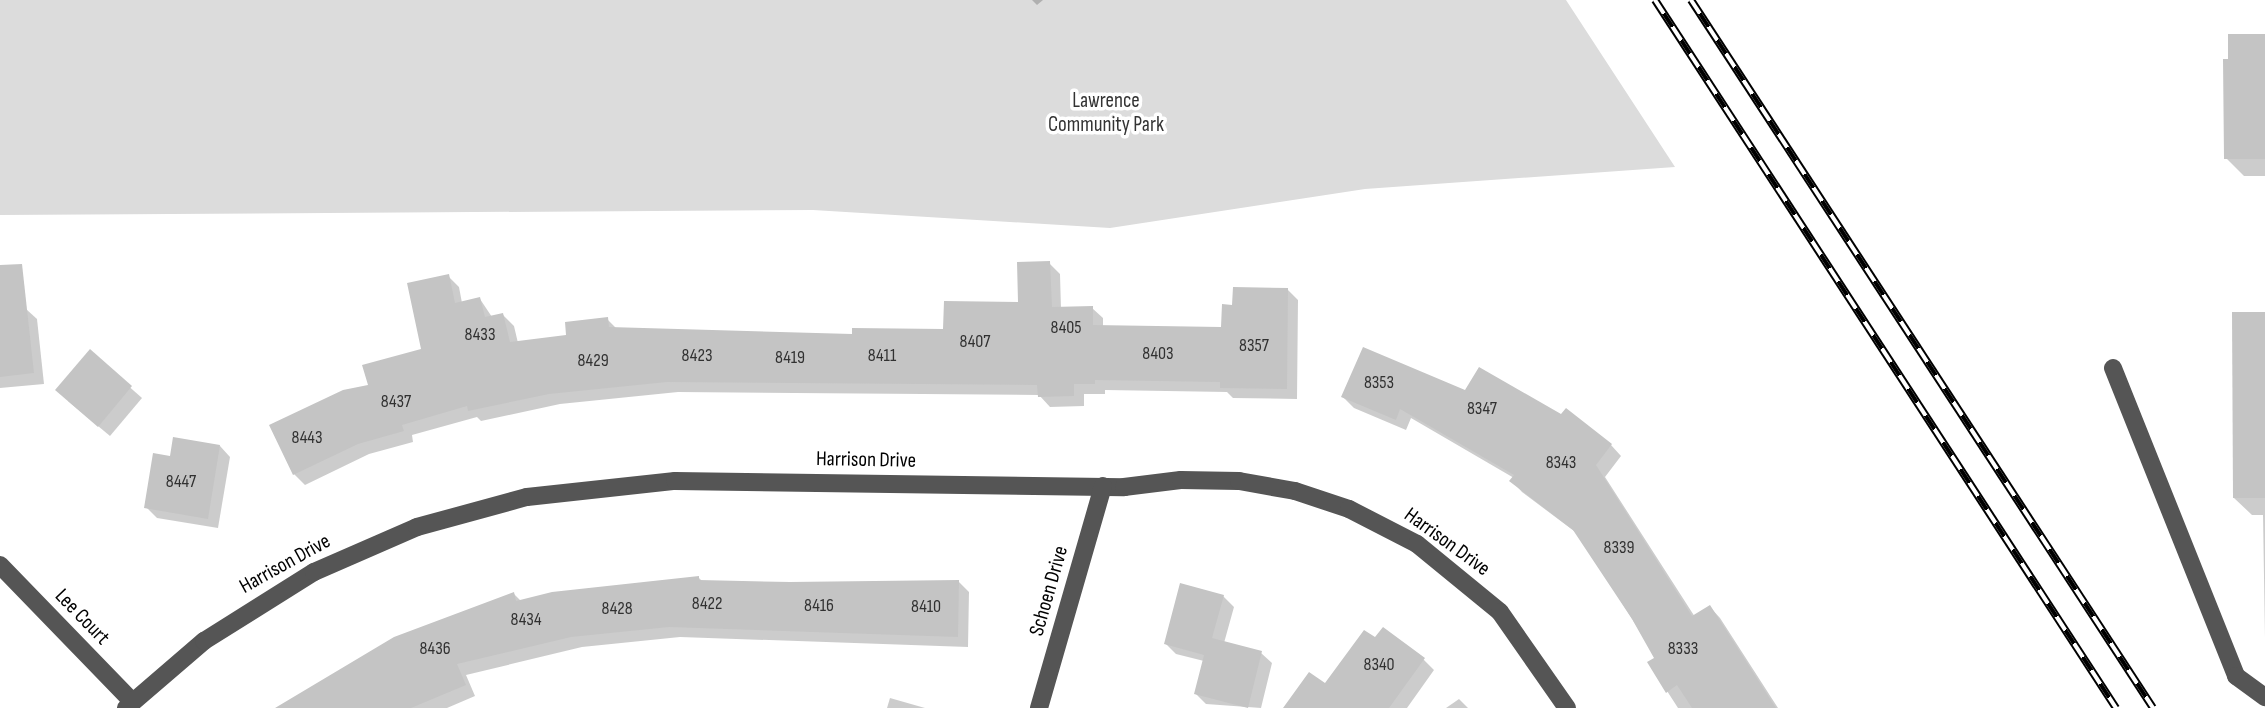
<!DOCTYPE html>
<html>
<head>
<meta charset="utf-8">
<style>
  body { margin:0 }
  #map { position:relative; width:2265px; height:708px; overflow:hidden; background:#fff; font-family:"Sofia Sans Condensed",sans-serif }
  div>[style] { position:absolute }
  .green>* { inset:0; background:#dcdcdc }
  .shadow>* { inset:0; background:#0003 }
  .building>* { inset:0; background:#c4c4c4 }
  .minor>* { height:18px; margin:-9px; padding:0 9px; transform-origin:9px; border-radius:9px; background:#555 }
  .rail>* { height:8px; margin-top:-4px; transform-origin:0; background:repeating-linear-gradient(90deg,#fff 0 16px,#000 0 32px); box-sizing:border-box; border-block:2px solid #000 }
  span { translate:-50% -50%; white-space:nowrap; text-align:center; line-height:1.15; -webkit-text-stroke:7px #fff; paint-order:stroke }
  .number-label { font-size:18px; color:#313131 }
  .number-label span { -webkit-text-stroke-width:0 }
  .park-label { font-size:21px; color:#333 }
  .street-label { font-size:21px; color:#000 }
</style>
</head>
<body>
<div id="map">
  <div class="green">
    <i style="clip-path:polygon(0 0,1566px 0,1675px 167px,1365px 189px,1110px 228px,813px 210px,0 215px)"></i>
  </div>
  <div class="shadow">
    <i style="clip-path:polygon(1032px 0,1043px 0,1037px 5px)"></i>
    <i style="clip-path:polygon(2265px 36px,2265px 176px,2244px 176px,2226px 158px,2230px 61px)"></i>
    <i style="clip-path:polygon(1049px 263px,1060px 274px,1061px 309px,1092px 308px,1103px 318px,1103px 327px,1223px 329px,1234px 306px,1287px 289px,1298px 300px,1297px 399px,1233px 398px,1227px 392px,1105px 390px,1105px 394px,1084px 394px,1084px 406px,1050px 407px,1039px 395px,678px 392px,560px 404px,481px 421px,477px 417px,412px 435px,413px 442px,369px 454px,305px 485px,294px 474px,370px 387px,423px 350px,448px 276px,459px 287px,462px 303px,480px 299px,492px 317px,503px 315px,514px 326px,518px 343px,568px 337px,607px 319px,617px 329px,854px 336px,945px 330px,1020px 304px)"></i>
    <i style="clip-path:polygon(26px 309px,37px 319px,44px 384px,0 388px,0 311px)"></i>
    <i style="clip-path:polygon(2265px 314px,2265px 639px,2263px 515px,2252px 515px,2234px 498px)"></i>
    <i style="clip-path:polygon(90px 352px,142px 398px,110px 436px,68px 401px)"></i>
    <i style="clip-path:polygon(1466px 392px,1611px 445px,1621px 456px,1605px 477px,1695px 617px,1710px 607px,1720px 618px,1778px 708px,1678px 708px,1649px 663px,1657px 658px,1578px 534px,1522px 492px,1512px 481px,1514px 478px,1411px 418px,1406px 430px,1354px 408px,1343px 397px)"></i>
    <i style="clip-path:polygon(220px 446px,230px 457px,218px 528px,157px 518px,146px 507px,171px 458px)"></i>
    <i style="clip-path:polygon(699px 578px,703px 582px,790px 584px,958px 581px,969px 592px,968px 647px,680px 637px,582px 647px,466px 675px,475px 696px,447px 708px,291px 708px,514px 594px,521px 601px)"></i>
    <i style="clip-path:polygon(1223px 596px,1234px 607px,1224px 643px,1261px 653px,1272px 663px,1261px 708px,1206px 704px,1195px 693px,1204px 661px,1176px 654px,1166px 644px)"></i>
    <i style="clip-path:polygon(1375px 640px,1424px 660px,1434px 670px,1407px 708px,1290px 708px,1325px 686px)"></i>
    <i style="clip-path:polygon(890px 698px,925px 708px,887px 708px)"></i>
    <i style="clip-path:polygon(1459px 699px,1468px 708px,1446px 708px)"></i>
  </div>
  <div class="building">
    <i style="clip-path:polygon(2228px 34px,2265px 34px,2265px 159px,2224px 159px,2223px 59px,2228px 59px)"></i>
    <i style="clip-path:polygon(1050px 261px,1052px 307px,1093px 306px,1093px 325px,1221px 327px,1222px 304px,1232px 305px,1233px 287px,1288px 288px,1287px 389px,1220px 388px,1220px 382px,1095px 380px,1095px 384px,1074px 384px,1074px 396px,1038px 397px,1037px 385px,667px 382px,549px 394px,468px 411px,467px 406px,402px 425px,404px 431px,358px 444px,293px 475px,269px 425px,343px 390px,368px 385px,362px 365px,421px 349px,407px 283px,449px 274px,455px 303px,480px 297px,485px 317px,503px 313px,510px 342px,566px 335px,565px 322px,608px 317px,609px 327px,852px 334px,852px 328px,943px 329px,944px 301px,1018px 302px,1017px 262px)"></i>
    <i style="clip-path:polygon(22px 264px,34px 373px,0 377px,0 265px)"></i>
    <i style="clip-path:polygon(2232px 312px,2265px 312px,2265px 498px,2233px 498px)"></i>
    <i style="clip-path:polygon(1363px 347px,1465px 390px,1479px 367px,1561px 414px,1566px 408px,1612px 444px,1596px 465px,1692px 616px,1710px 605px,1776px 708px,1692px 708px,1677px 685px,1666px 693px,1647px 662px,1654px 658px,1632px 619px,1573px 530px,1509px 481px,1514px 475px,1400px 409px,1396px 420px,1341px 397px)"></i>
    <i style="clip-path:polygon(90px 349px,132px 386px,98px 427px,55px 390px)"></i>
    <i style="clip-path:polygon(173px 437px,220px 445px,208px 519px,144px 508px,153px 453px,170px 456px)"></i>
    <i style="clip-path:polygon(699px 576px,699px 580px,790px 582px,959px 580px,958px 637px,669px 627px,571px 637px,457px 664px,466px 685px,411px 708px,275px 708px,394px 637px,514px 592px,516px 601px,552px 592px)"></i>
    <i style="clip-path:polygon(1180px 583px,1224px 595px,1212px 638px,1262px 651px,1248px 708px,1194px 694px,1204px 655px,1164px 644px)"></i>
    <i style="clip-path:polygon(1383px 627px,1425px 658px,1389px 708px,1283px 708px,1309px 672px,1325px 683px,1364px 630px,1375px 637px)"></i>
  </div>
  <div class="minor">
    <i style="left:2113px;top:368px;width:332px;rotate:68.2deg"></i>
    <i style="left:2236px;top:676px;width:36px;rotate:36deg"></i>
    <i style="left:0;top:565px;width:190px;rotate:45.9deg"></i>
    <i style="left:126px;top:708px;width:103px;rotate:-40.7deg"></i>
    <i style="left:204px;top:641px;width:130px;rotate:-32.1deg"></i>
    <i style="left:314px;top:572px;width:112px;rotate:-23.6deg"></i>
    <i style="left:417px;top:527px;width:114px;rotate:-15.3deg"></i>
    <i style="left:527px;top:497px;width:149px;rotate:-6.2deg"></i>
    <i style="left:675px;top:481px;width:449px;rotate:0.8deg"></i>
    <i style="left:1124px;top:487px;width:57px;rotate:-7deg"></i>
    <i style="left:1181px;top:480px;width:58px;rotate:1deg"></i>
    <i style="left:1239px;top:481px;width:57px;rotate:10.1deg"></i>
    <i style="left:1295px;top:491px;width:57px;rotate:18.4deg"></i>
    <i style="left:1349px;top:509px;width:76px;rotate:27.2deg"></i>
    <i style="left:1417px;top:544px;width:107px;rotate:39.3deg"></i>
    <i style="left:1500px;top:612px;width:117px;rotate:55.1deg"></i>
    <i style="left:1039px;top:708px;width:231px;rotate:-73.9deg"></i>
  </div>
  <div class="rail">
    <i style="left:1655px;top:0;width:845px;rotate:56.93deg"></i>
    <i style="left:1691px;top:0;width:845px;rotate:56.87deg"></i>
  </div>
  <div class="number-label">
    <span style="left:1066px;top:328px">8405</span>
    <span style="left:480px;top:335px">8433</span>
    <span style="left:975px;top:342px">8407</span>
    <span style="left:1254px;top:346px">8357</span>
    <span style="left:1158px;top:354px">8403</span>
    <span style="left:697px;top:356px">8423</span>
    <span style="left:882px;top:356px">8411</span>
    <span style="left:790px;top:358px">8419</span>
    <span style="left:593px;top:361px">8429</span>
    <span style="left:1379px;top:383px">8353</span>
    <span style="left:396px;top:402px">8437</span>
    <span style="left:1482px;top:409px">8347</span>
    <span style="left:307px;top:438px">8443</span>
    <span style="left:1561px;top:463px">8343</span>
    <span style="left:181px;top:482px">8447</span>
    <span style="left:1619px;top:548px">8339</span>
    <span style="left:707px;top:604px">8422</span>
    <span style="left:819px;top:606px">8416</span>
    <span style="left:926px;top:607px">8410</span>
    <span style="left:617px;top:609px">8428</span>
    <span style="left:526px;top:620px">8434</span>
    <span style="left:435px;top:649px">8436</span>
    <span style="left:1683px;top:649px">8333</span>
    <span style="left:1379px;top:665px">8340</span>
  </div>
  <div class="park-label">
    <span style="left:1106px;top:113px">Lawrence<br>Community Park</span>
  </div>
  <div class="street-label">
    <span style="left:866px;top:460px;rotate:1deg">Harrison Drive</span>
    <span style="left:1447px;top:542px;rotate:36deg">Harrison Drive</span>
    <span style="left:285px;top:564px;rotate:-29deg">Harrison Drive</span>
    <span style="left:1049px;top:591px;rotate:-74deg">Schoen Drive</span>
    <span style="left:82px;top:617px;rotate:46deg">Lee Court</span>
  </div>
</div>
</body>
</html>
